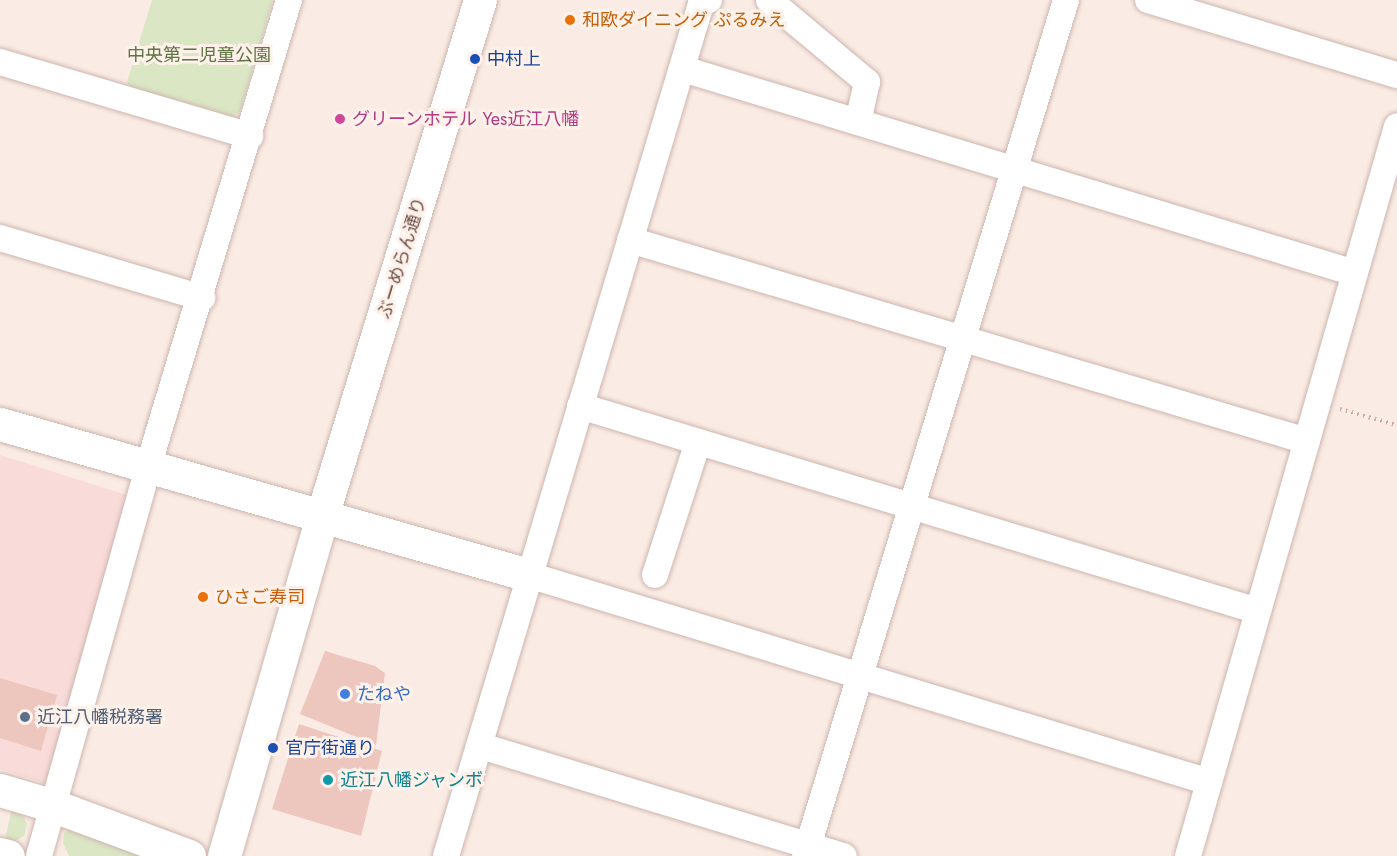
<!DOCTYPE html>
<html>
<head>
<meta charset="utf-8">
<style>
  body { margin:0 }
  #map { position:relative; width:1397px; height:856px; overflow:hidden; background:#faece4; font-family:Jost,"Noto Sans JP",sans-serif }
  div>[style] { position:absolute }
  .commercial>* { inset:0; background:#f9dbd9 }
  .green>* { inset:0; background:#dae6c4 }
  .building>* { inset:0; background:#edc6be }
  .path>* { height:4px; margin-top:-2px; transform-origin:0; background:repeating-linear-gradient(90deg,#d2a9a2 0 1.5px,transparent 0 6px) }
  .roads { filter:drop-shadow(0 0 2px #cdb5af) drop-shadow(0 0 2px #cdb5af) }
  .street>* { height:26px; margin:-13px; padding:0 13px; transform-origin:13px; border-radius:13px; background:#fff }
  .secondary>* { height:33px; margin:-16.5px; padding:0 16.5px; transform-origin:16.5px; border-radius:16.5px; background:#fff }
  .dots>* { width:16px; height:16px; translate:-50% -50%; box-sizing:border-box; border:3px solid #fdf1ea; border-radius:50% }
  span { translate:-50% -50%; white-space:nowrap; text-align:center; line-height:1.15; -webkit-text-stroke:6px #fdf1ea; paint-order:stroke }
  .food-label { font-size:18px; color:#c56008 }
  .left { translate:0 -50%; text-align:left }
  .park-label { font-size:18px; color:#5f7545 }
  .transit-label { font-size:18px; color:#164399 }
  .hotel-label { font-size:18px; color:#b23c85 }
  .street-label { font-size:18px; color:#70504c }
  .shop-label { font-size:18px; color:#366cbe }
  .service-label { font-size:18px; color:#4e5e75 }
  .culture-label { font-size:18px; color:#0d838f }
</style>
</head>
<body>
<div id="map">
  <div class="commercial">
    <i style="clip-path:polygon(0 455px,133px 497px,55px 786px,0 769px)"></i>
  </div>
  <div class="green">
    <i style="clip-path:polygon(152px 0,273px 0,240px 112px,227px 120px,132px 90px,127px 82px)"></i>
    <i style="clip-path:polygon(12px 808px,21px 811px,27px 824px,24px 836px,13px 842px,5px 840px)"></i>
    <i style="clip-path:polygon(74px 826px,149px 856px,69px 856px,63px 843px,64px 833px)"></i>
  </div>
  <div class="building">
    <i style="clip-path:polygon(325px 651px,375px 666px,385px 673px,376px 745px,300px 714px)"></i>
    <i style="clip-path:polygon(0 678px,57px 695px,41px 751px,0 738px)"></i>
    <i style="clip-path:polygon(299px 724px,382px 751px,361px 836px,272px 809px)"></i>
  </div>
  <div class="path">
    <i style="left:1340px;top:409px;width:59px;rotate:15.7deg"></i>
  </div>
  <div class="roads">
    <div class="street">
      <i style="left:769px;top:0;width:128px;rotate:39.9deg"></i>
      <i style="left:867px;top:82px;width:41px;rotate:102.7deg"></i>
      <i style="left:1148px;top:0;width:260px;rotate:16.8deg"></i>
      <i style="left:0;top:62px;width:261px;rotate:16.5deg"></i>
      <i style="left:683px;top:69px;width:702px;rotate:16.89deg"></i>
      <i style="left:0;top:238px;width:211px;rotate:16.5deg"></i>
      <i style="left:630px;top:240px;width:706px;rotate:16.54deg"></i>
      <i style="left:580px;top:406px;width:708px;rotate:16.82deg"></i>
      <i style="left:655px;top:575px;width:140px;rotate:-72.1deg"></i>
      <i style="left:532px;top:576px;width:708px;rotate:16.92deg"></i>
      <i style="left:481px;top:746px;width:379px;rotate:16.9deg"></i>
      <i style="left:39px;top:856px;width:404px;rotate:-74.3deg"></i>
      <i style="left:148px;top:467px;width:488px;rotate:-73.2deg"></i>
      <i style="left:446px;top:856px;width:889px;rotate:-73.34deg"></i>
      <i style="left:701px;top:4px;width:9px;rotate:-27deg"></i>
      <i style="left:805px;top:856px;width:895px;rotate:-73.04deg"></i>
      <i style="left:1188px;top:856px;width:759px;rotate:-74.02deg"></i>
    </div>
    <div class="secondary">
      <i style="left:0;top:424px;width:553px;rotate:15.95deg"></i>
      <i style="left:0;top:790px;width:56px;rotate:16.5deg"></i>
      <i style="left:54px;top:806px;width:144px;rotate:20.3deg"></i>
      <i style="left:0;top:854px;width:8px;rotate:14deg"></i>
      <i style="left:224px;top:856px;width:354px;rotate:-73.9deg"></i>
      <i style="left:322px;top:516px;width:540px;rotate:-72.98deg"></i>
    </div>
  </div>
  <div class="dots">
    <i style="left:570px;top:20px;background:#e8710a"></i>
    <i style="left:475px;top:59px;background:#1a4fb4"></i>
    <i style="left:340px;top:119px;background:#d1479c"></i>
    <i style="left:203px;top:597px;background:#e8710a"></i>
    <i style="left:345px;top:694px;background:#3f7fe0"></i>
    <i style="left:25px;top:717px;background:#5c6f8a"></i>
    <i style="left:273px;top:748px;background:#1a4fb4"></i>
    <i style="left:328px;top:780px;background:#0f9aa8"></i>
  </div>
  <div class="food-label">
    <span class="left" style="left:582px;top:20px">和欧ダイニング ぷるみえ</span>
    <span class="left" style="left:215px;top:597px">ひさご寿司</span>
  </div>
  <div class="park-label">
    <span style="left:199px;top:55px">中央第二児童公園</span>
  </div>
  <div class="transit-label">
    <span class="left" style="left:487px;top:59px">中村上</span>
    <span class="left" style="left:285px;top:748px">官庁街通り</span>
  </div>
  <div class="hotel-label">
    <span class="left" style="left:352px;top:119px">グリーンホテル Yes近江八幡</span>
  </div>
  <div class="street-label">
    <span style="left:402px;top:258px;rotate:-73deg">ぶーめらん通り</span>
  </div>
  <div class="shop-label">
    <span class="left" style="left:357px;top:694px">たねや</span>
  </div>
  <div class="service-label">
    <span class="left" style="left:37px;top:717px">近江八幡税務署</span>
  </div>
  <div class="culture-label">
    <span class="left" style="left:340px;top:780px">近江八幡ジャンボ</span>
  </div>
</div>
</body>
</html>
